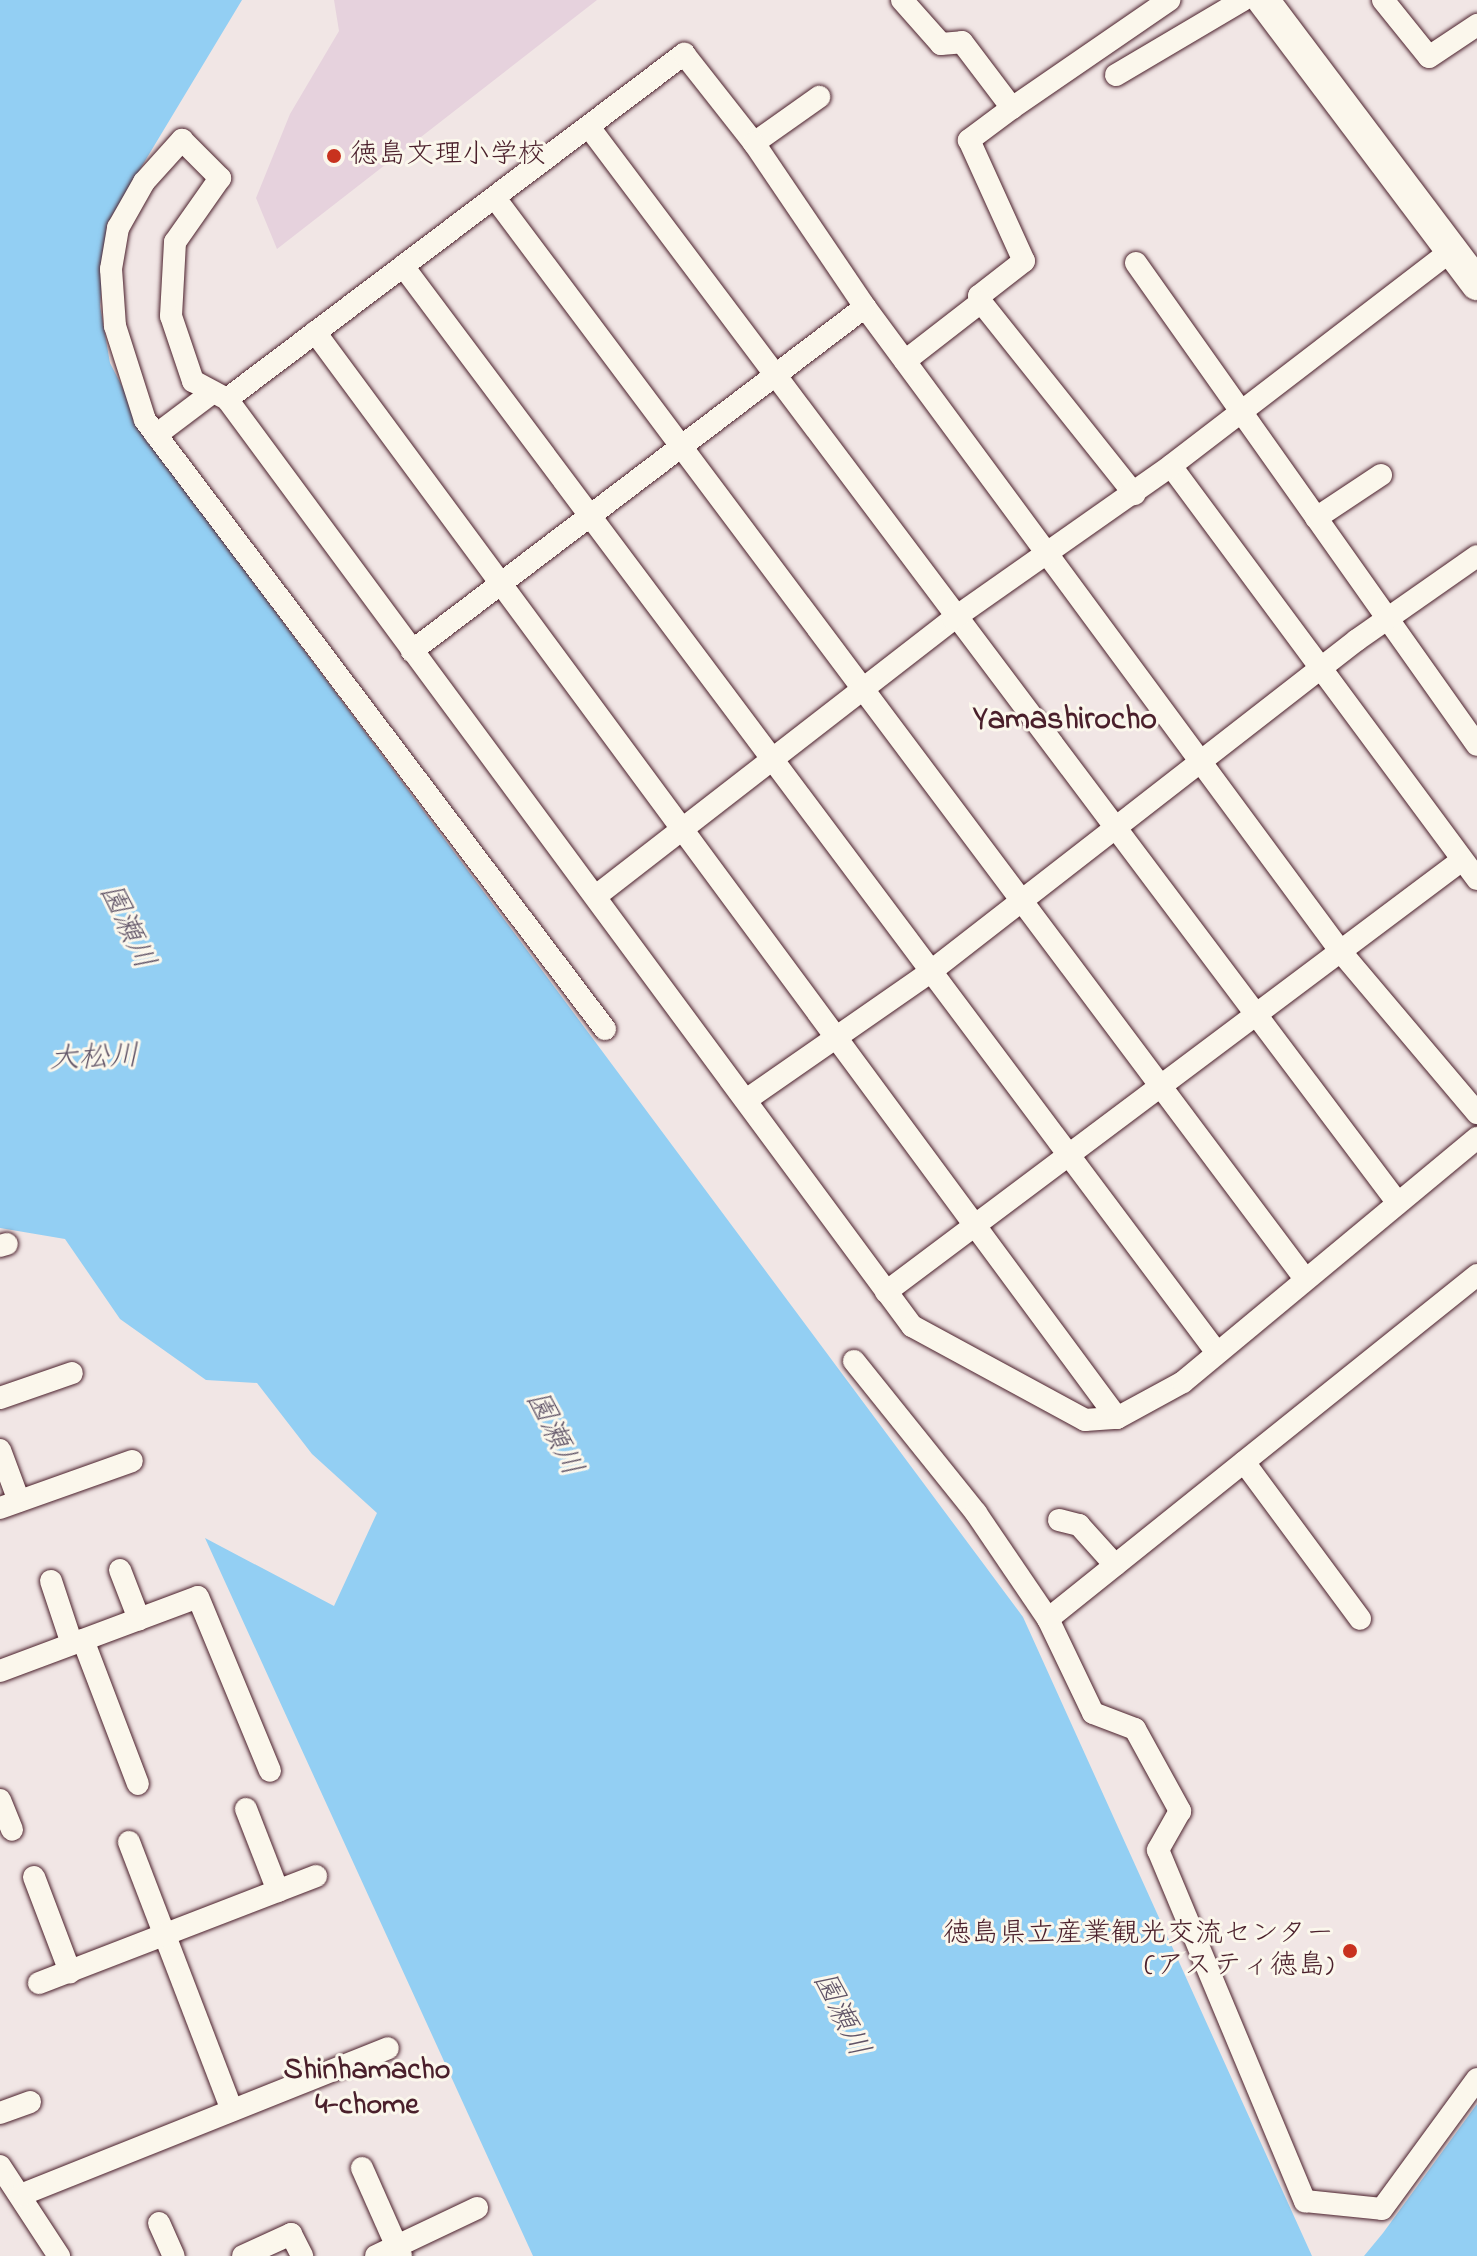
<!DOCTYPE html>
<html>
<head>
<meta charset="utf-8">
<style>
  body { margin:0 }
  #map { position:relative; width:1477px; height:2256px; overflow:hidden; background:#f1e6e5; font-family:"Indie Flower","Klee One",sans-serif }
  div>[style] { position:absolute }
  .built>* { inset:0; background:#e6d2dd }
  .water>* { inset:0; background:#93cff3 }
  .roads { filter:drop-shadow(0 0 2px #4a1f2b) drop-shadow(0 0 2px #4a1f2b) }
  .street>* { height:22px; margin:-11px; padding:0 11px; transform-origin:11px; border-radius:11px; background:#fbf7ec }
  .secondary>* { height:32px; margin:-16px; padding:0 16px; transform-origin:16px; border-radius:16px; background:#fbf7ec }
  .dots>* { width:22px; height:22px; translate:-50% -50%; box-sizing:border-box; border:4px solid #fbf7ec; border-radius:50% }
  span { translate:-50% -50%; white-space:nowrap; text-align:center; line-height:1.15; -webkit-text-stroke:6px #fbf7ec; paint-order:stroke }
  .poi-label { font-size:28px; color:#4a1f2b }
  .left { translate:0 -50%; text-align:left }
  .right { translate:-100% -50%; text-align:right }
  .water-label { font-size:30px; color:#605467; font-style:italic }
  .neighbourhood-label { font-size:30px; color:#4a1f2b; font-weight:700 }
  .quarter-label { font-size:32px; color:#4a1f2b; font-weight:700 }
</style>
</head>
<body>
<div id="map">
  <div class="built">
    <i style="clip-path:polygon(334px 0,597px 0,277px 249px,256px 198px,290px 114px,339px 31px)"></i>
  </div>
  <div class="water">
    <i style="clip-path:polygon(0 0,242px 0,107px 224px,100px 306px,110px 363px,155px 450px,1023px 1617px,1312px 2256px,533px 2256px,205px 1538px,334px 1606px,377px 1513px,312px 1454px,257px 1383px,206px 1380px,120px 1319px,65px 1239px,0 1228px)"></i>
    <i style="clip-path:polygon(1477px 2104px,1477px 2256px,1364px 2256px,1383px 2233px)"></i>
  </div>
  <div class="roads">
    <div class="street">
      <i style="left:902px;top:0;width:59px;rotate:48.4deg"></i>
      <i style="left:941px;top:44px;width:21px;rotate:-5deg"></i>
      <i style="left:962px;top:42px;width:83px;rotate:52.9deg"></i>
      <i style="left:1012px;top:108px;width:54px;rotate:143.3deg"></i>
      <i style="left:969px;top:140px;width:133px;rotate:65.6deg"></i>
      <i style="left:1024px;top:261px;width:57px;rotate:142.1deg"></i>
      <i style="left:979px;top:296px;width:6px;rotate:72deg"></i>
      <i style="left:1383px;top:0;width:73px;rotate:51.1deg"></i>
      <i style="left:1429px;top:57px;width:58px;rotate:-33.7deg"></i>
      <i style="left:1116px;top:75px;width:147px;rotate:-30.6deg"></i>
      <i style="left:1012px;top:108px;width:191px;rotate:-34.5deg"></i>
      <i style="left:589px;top:127px;width:1345px;rotate:53.07deg"></i>
      <i style="left:754px;top:143px;width:80px;rotate:-35.3deg"></i>
      <i style="left:495px;top:198px;width:1347px;rotate:53.15deg"></i>
      <i style="left:1452px;top:250px;width:354px;rotate:142.5deg"></i>
      <i style="left:1171px;top:466px;width:514px;rotate:53.46deg"></i>
      <i style="left:1136px;top:263px;width:590px;rotate:54.72deg"></i>
      <i style="left:403px;top:266px;width:1358px;rotate:53.17deg"></i>
      <i style="left:865px;top:307px;width:802px;rotate:53.57deg"></i>
      <i style="left:1341px;top:952px;width:211px;rotate:49.8deg"></i>
      <i style="left:315px;top:332px;width:1350px;rotate:53.55deg"></i>
      <i style="left:905px;top:361px;width:96px;rotate:-37.8deg"></i>
      <i style="left:981px;top:302px;width:246px;rotate:51.4deg"></i>
      <i style="left:227px;top:399px;width:573px;rotate:-37.05deg"></i>
      <i style="left:684px;top:54px;width:113px;rotate:51.8deg"></i>
      <i style="left:754px;top:143px;width:198px;rotate:55.9deg"></i>
      <i style="left:865px;top:307px;width:569px;rotate:142.79deg"></i>
      <i style="left:156px;top:435px;width:71px;rotate:-37deg"></i>
      <i style="left:1316px;top:518px;width:78px;rotate:-33.5deg"></i>
      <i style="left:596px;top:896px;width:452px;rotate:-37.8deg"></i>
      <i style="left:953px;top:619px;width:266px;rotate:-35.1deg"></i>
      <i style="left:605px;top:1029px;width:763px;rotate:-127.07deg"></i>
      <i style="left:145px;top:420px;width:99px;rotate:-107.7deg"></i>
      <i style="left:115px;top:326px;width:57px;rotate:-94deg"></i>
      <i style="left:111px;top:269px;width:42px;rotate:-80.3deg"></i>
      <i style="left:118px;top:228px;width:53px;rotate:-60.5deg"></i>
      <i style="left:144px;top:182px;width:57px;rotate:-47.9deg"></i>
      <i style="left:182px;top:140px;width:54px;rotate:45deg"></i>
      <i style="left:220px;top:178px;width:78px;rotate:125.1deg"></i>
      <i style="left:175px;top:242px;width:74px;rotate:93.1deg"></i>
      <i style="left:171px;top:316px;width:69px;rotate:71.3deg"></i>
      <i style="left:193px;top:381px;width:38px;rotate:28deg"></i>
      <i style="left:227px;top:399px;width:1153px;rotate:53.54deg"></i>
      <i style="left:912px;top:1326px;width:197px;rotate:28.5deg"></i>
      <i style="left:1085px;top:1420px;width:32px;rotate:-4deg"></i>
      <i style="left:1117px;top:1418px;width:75px;rotate:-28.6deg"></i>
      <i style="left:1183px;top:1382px;width:382px;rotate:-39.7deg"></i>
      <i style="left:746px;top:1100px;width:224px;rotate:-34.8deg"></i>
      <i style="left:930px;top:972px;width:541px;rotate:-37.87deg"></i>
      <i style="left:1357px;top:640px;width:146px;rotate:-35deg"></i>
      <i style="left:0;top:1246px;width:7px;rotate:-16deg"></i>
      <i style="left:886px;top:1292px;width:720px;rotate:-36.87deg"></i>
      <i style="left:854px;top:1361px;width:195px;rotate:51.2deg"></i>
      <i style="left:976px;top:1513px;width:128px;rotate:55.8deg"></i>
      <i style="left:1048px;top:1619px;width:104px;rotate:64.4deg"></i>
      <i style="left:1093px;top:1713px;width:45px;rotate:20.9deg"></i>
      <i style="left:1135px;top:1729px;width:94px;rotate:61.2deg"></i>
      <i style="left:1180px;top:1811px;width:45px;rotate:119.4deg"></i>
      <i style="left:1158px;top:1850px;width:381px;rotate:67.3deg"></i>
      <i style="left:1305px;top:2201px;width:77px;rotate:5.9deg"></i>
      <i style="left:1382px;top:2209px;width:161px;rotate:-53.8deg"></i>
      <i style="left:0;top:1398px;width:76px;rotate:-19.1deg"></i>
      <i style="left:0;top:1450px;width:54px;rotate:69.6deg"></i>
      <i style="left:1244px;top:1462px;width:195px;rotate:53.5deg"></i>
      <i style="left:0;top:1508px;width:140px;rotate:-19.6deg"></i>
      <i style="left:1059px;top:1520px;width:21px;rotate:14deg"></i>
      <i style="left:1079px;top:1525px;width:54px;rotate:48deg"></i>
      <i style="left:120px;top:1570px;width:53px;rotate:68.8deg"></i>
      <i style="left:51px;top:1581px;width:66px;rotate:71.6deg"></i>
      <i style="left:1048px;top:1619px;width:550px;rotate:-38.72deg"></i>
      <i style="left:83px;top:1640px;width:154px;rotate:69.1deg"></i>
      <i style="left:0;top:1671px;width:211px;rotate:-20.5deg"></i>
      <i style="left:198px;top:1597px;width:188px;rotate:67.5deg"></i>
      <i style="left:0;top:1800px;width:32px;rotate:68deg"></i>
      <i style="left:246px;top:1809px;width:88px;rotate:68.7deg"></i>
      <i style="left:129px;top:1842px;width:287px;rotate:69deg"></i>
      <i style="left:34px;top:1877px;width:102px;rotate:69.2deg"></i>
      <i style="left:39px;top:1983px;width:297px;rotate:-21.1deg"></i>
      <i style="left:0;top:2113px;width:32px;rotate:-20deg"></i>
      <i style="left:0;top:2166px;width:108px;rotate:56.8deg"></i>
      <i style="left:362px;top:2168px;width:96px;rotate:66.1deg"></i>
      <i style="left:21px;top:2195px;width:395px;rotate:-21.8deg"></i>
      <i style="left:159px;top:2223px;width:36px;rotate:66deg"></i>
      <i style="left:243px;top:2256px;width:53px;rotate:-24.6deg"></i>
      <i style="left:291px;top:2234px;width:25px;rotate:63deg"></i>
      <i style="left:376px;top:2256px;width:112px;rotate:-25.4deg"></i>
    </div>
    <div class="secondary">
      <i style="left:1263px;top:0;width:356px;rotate:53deg"></i>
    </div>
  </div>
  <div class="dots">
    <i style="left:334px;top:156px;background:#c8321e"></i>
    <i style="left:1350px;top:1951px;background:#c8321e"></i>
  </div>
  <div class="poi-label">
    <span class="left" style="left:350px;top:156px">徳島文理小学校</span>
    <span class="right" style="left:1334px;top:1951px">徳島県立産業観光交流センター<br>(アスティ徳島)</span>
  </div>
  <div class="water-label">
    <span style="left:126px;top:927px;rotate:65deg">園瀬川</span>
    <span style="left:94px;top:1059px;rotate:-2deg">大松川</span>
    <span style="left:553px;top:1434px;rotate:64deg">園瀬川</span>
    <span style="left:840px;top:2015px;rotate:64deg">園瀬川</span>
  </div>
  <div class="neighbourhood-label">
    <span style="left:367px;top:2088px">Shinhamacho<br>4-chome</span>
  </div>
  <div class="quarter-label">
    <span style="left:1065px;top:721px">Yamashirocho</span>
  </div>
</div>
</body>
</html>
